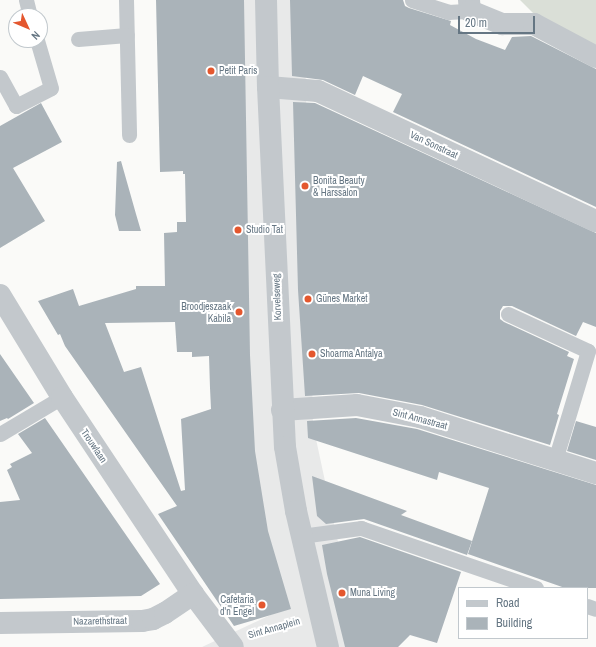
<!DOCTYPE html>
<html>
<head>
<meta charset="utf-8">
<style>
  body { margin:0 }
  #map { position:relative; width:596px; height:647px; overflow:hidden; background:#fafaf8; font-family:"Archivo Narrow",sans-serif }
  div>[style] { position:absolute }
  .built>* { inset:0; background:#e8e9e9 }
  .green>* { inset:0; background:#dadfd7 }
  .building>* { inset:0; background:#aab3b9 }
  .path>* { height:2.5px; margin-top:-1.25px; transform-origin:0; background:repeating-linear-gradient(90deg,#bbbfc2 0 2px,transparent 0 4px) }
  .service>* { height:15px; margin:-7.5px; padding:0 7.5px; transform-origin:7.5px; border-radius:7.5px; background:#c3c8cc }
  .minor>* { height:22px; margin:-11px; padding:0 11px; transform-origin:11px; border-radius:11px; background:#c3c8cc }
  .tertiary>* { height:22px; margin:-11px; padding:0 11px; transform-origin:11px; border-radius:11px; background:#c3c8cc }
  .dots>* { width:11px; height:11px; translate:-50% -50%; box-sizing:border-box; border:2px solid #fff; border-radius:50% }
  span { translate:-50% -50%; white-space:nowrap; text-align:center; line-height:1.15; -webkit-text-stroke:4px #fff; paint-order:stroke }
  .poi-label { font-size:10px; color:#657683 }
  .left { translate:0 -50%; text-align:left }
  .right { translate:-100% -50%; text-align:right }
  .street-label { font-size:10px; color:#657683 }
  .legend { position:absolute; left:458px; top:587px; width:130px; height:52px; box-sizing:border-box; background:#fff; border:1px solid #c1c8cd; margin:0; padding:5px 7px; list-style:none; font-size:12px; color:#657683 }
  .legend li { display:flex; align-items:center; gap:8px; height:20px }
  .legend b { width:20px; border:1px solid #c1c8cd }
  .north { position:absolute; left:8px; top:8px; width:40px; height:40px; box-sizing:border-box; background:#fff; border:1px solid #c1c8cd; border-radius:50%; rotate:134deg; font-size:11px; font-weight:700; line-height:16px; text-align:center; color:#657683 }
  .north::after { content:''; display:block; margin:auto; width:14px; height:18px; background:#e4572e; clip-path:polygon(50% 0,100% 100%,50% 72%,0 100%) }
  .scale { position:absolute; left:458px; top:16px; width:77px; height:18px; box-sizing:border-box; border:2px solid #657683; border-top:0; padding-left:5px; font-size:12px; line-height:14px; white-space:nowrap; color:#657683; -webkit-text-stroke:3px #fff; paint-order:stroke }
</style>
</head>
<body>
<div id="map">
  <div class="built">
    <i style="clip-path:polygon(233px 0,304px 0,313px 425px,344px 570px,366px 647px,202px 647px,281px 610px,250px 486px)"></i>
  </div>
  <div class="green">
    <i style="clip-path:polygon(520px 0,596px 0,596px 47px,533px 13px)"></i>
  </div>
  <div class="building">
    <i style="clip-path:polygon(evenodd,156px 0,244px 0,250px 355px,255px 451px,268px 531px,291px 609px,234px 626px,158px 514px,177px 506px,65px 346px,60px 334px,58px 335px,38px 301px,73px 289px,79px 306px,136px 289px,136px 286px,165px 286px,164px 233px,177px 232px,177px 222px,186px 222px,185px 174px,183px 174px,183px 171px,160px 172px,156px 0,175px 322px,177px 352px,192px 352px,192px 357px,209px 356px,210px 388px,211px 409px,181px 419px,185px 490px,181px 491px,141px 367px,124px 372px,105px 323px,175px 322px)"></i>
    <i style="clip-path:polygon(290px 0,403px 0,405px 6px,409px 8px,451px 21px,450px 25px,476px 39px,505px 50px,512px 37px,531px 36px,596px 69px,596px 207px,393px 112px,402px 94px,363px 76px,355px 95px,323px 80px,292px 76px)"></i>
    <i style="clip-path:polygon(293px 102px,315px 103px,596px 233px,596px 327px,583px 322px,576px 336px,512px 306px,503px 306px,500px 311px,500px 319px,504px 322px,569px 352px,567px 356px,574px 359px,557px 414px,559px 415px,550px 445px,422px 405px,359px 393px,305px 396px,298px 290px)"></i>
    <i style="clip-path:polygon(41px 103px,62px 142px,13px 168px,45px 221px,0 248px,0 126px)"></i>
    <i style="clip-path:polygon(121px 161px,136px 214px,141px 231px,119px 231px,115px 215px,117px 162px)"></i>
    <i style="clip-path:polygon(0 354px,34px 403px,8px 419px,7px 418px,0 421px)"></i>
    <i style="clip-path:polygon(45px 418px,160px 584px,141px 596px,0 599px,0 502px,20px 500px,7px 470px,12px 467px,10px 464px,32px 453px,18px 434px)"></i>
    <i style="clip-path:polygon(356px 418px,417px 429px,596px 485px,596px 588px,565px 588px,468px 554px,489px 488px,439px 472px,437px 480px,308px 438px,307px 421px)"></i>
    <i style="clip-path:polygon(576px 421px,596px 427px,596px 460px,567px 451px)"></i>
    <i style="clip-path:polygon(312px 476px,407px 511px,401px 515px,472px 541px,467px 555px,364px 519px,326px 524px,317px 516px)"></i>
    <i style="clip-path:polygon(360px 537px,461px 572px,437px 643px,410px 635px,398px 647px,345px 647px,327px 574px,322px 545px)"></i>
  </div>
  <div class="path">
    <i style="left:253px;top:634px;width:47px;rotate:-16.1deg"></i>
  </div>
  <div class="service">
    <i style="left:26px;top:0;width:16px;rotate:76deg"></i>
    <i style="left:126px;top:0;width:135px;rotate:88.7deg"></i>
    <i style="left:412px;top:0;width:38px;rotate:18deg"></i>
    <i style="left:448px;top:12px;width:22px;rotate:-3deg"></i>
    <i style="left:78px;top:39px;width:49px;rotate:-4.7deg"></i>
    <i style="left:0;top:77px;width:33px;rotate:61deg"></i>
    <i style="left:16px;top:106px;width:39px;rotate:-27deg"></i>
    <i style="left:51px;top:88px;width:50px;rotate:-106.3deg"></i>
    <i style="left:508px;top:314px;width:88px;rotate:24.8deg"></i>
    <i style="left:588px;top:351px;width:114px;rotate:106.8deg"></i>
    <i style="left:0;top:434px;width:72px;rotate:-30.8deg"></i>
    <i style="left:301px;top:536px;width:61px;rotate:-7.6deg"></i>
    <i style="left:361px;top:528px;width:185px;rotate:18.9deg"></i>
    <i style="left:587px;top:606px;width:9px;rotate:18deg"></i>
  </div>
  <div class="minor">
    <i style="left:469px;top:0;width:11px;rotate:85deg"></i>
    <i style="left:470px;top:11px;width:35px;rotate:22deg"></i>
    <i style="left:502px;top:24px;width:32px"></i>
    <i style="left:534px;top:24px;width:70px;rotate:28deg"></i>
    <i style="left:268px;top:87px;width:50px;rotate:4.6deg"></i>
    <i style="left:318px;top:91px;width:307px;rotate:25.1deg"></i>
    <i style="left:0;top:295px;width:119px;rotate:58.7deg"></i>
    <i style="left:62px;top:397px;width:237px;rotate:56.4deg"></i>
    <i style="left:193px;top:594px;width:66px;rotate:53deg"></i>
    <i style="left:282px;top:410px;width:75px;rotate:-3.8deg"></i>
    <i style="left:357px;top:405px;width:64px;rotate:10.8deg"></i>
    <i style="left:420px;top:417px;width:185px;rotate:17.7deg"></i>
    <i style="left:0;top:623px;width:142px;rotate:-0.8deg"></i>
    <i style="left:142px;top:621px;width:11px;rotate:-10deg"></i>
    <i style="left:153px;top:619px;width:13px;rotate:-27deg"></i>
    <i style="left:165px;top:613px;width:34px;rotate:-34deg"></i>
  </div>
  <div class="tertiary">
    <i style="left:266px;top:0;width:87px;rotate:88.7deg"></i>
    <i style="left:268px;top:87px;width:360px;rotate:87.3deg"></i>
    <i style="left:285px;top:447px;width:65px;rotate:80.2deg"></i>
    <i style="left:296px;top:511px;width:140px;rotate:76.8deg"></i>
  </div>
  <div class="dots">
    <i style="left:211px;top:71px;background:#e4572e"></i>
    <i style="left:305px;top:186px;background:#e4572e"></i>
    <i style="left:238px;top:230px;background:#e4572e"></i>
    <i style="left:308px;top:299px;background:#e4572e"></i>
    <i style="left:239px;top:312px;background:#e4572e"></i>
    <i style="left:312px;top:354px;background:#e4572e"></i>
    <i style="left:342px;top:593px;background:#e4572e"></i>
    <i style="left:262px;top:605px;background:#e4572e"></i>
  </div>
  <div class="poi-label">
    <span class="left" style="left:219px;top:71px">Petit Paris</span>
    <span class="left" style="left:313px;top:186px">Bonita Beauty<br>&amp; Harssalon</span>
    <span class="left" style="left:246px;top:230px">Studio Tat</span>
    <span class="left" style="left:316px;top:299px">Günes Market</span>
    <span class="right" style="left:231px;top:312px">Broodjeszaak<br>Kabila</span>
    <span class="left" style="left:320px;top:354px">Shoarma Antalya</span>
    <span class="left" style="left:350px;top:593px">Muna Living</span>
    <span class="right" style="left:254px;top:605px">Cafetaria<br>d'n Engel</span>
  </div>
  <div class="street-label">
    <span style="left:434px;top:145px;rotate:25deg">Van Sonstraat</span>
    <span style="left:277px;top:297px;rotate:-92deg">Korvelseweg</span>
    <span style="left:420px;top:419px;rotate:15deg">Sint Annastraat</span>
    <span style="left:94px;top:446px;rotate:56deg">Trouwlaan</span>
    <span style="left:100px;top:621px;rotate:-1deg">Nazarethstraat</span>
    <span style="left:274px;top:628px;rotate:-16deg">Sint Annaplein</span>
  </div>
  <ul class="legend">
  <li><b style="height:5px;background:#c3c8cc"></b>Road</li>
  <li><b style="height:11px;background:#aab3b9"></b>Building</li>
  </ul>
  <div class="north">N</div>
  <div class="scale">20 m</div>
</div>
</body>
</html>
